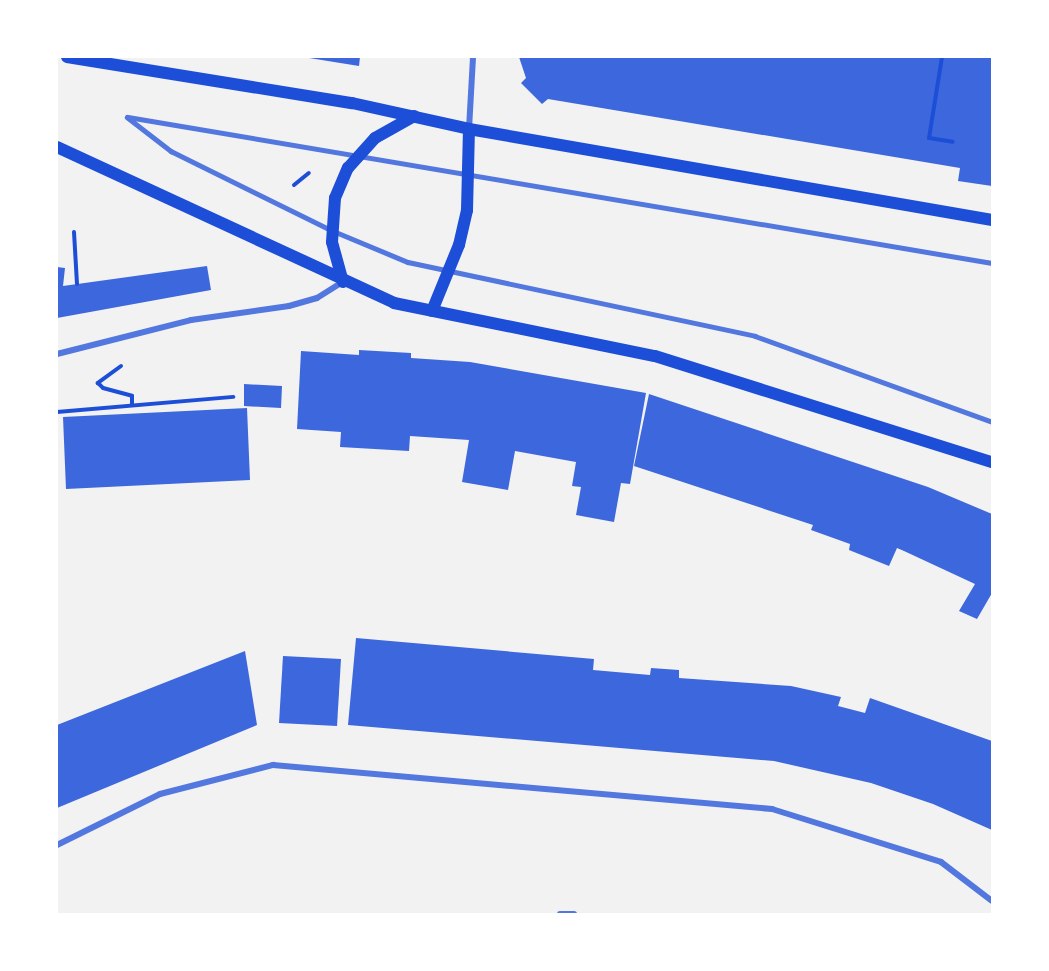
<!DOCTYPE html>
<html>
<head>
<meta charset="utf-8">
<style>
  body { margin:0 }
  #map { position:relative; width:1049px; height:971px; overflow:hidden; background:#f2f2f2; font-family:Jost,sans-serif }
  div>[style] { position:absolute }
  .building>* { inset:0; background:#3d67dc }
  .path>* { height:4px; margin:-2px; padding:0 2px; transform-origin:2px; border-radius:2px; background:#1d4ed8 }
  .service>* { height:4.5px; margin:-2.25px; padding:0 2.25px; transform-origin:2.25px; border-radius:2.25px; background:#5277de }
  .minor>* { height:6px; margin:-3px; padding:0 3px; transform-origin:3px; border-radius:3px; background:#5277de }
  .secondary>* { height:12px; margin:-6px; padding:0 6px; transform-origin:6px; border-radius:6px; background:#1d4ed8 }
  span { translate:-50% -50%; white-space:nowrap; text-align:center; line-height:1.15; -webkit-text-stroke:5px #fff; paint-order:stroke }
  .frame { position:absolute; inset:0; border:58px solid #fff; pointer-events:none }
</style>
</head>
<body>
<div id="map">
  <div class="building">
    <i style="clip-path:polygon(303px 57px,360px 57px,359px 66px)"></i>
    <i style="clip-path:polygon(519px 57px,992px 57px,992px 186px,958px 181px,960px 168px,548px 99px,542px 104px,521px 83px,526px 78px)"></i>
    <i style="clip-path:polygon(207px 266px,211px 290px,57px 318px,57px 267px,65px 268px,63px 286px)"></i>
    <i style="clip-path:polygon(359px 350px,411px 353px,411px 358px,470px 362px,646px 393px,630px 484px,621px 483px,614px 522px,576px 515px,581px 487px,572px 486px,576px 462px,515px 451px,508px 490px,462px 482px,469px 440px,410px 436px,409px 451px,340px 447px,341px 432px,297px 429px,301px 351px,359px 355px)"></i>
    <i style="clip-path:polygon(244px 384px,282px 386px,281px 408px,244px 406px)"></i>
    <i style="clip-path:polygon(649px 394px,928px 487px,992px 514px,992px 593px,977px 619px,959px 611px,975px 584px,904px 551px,897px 548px,889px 566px,849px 550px,850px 544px,811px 530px,813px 525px,634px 466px)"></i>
    <i style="clip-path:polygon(247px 408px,250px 480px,66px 489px,63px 417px)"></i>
    <i style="clip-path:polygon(356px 638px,594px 659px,593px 670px,650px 675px,651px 668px,679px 670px,679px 678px,791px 686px,841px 697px,838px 706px,865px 713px,870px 698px,992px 741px,992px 830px,933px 804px,871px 783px,774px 761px,348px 725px)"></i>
    <i style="clip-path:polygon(245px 651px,257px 725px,57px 808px,57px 725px)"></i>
    <i style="clip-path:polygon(283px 656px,341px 659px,337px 726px,279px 723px)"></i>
  </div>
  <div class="path">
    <i style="left:942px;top:57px;width:82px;rotate:99.1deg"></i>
    <i style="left:929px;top:138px;width:24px;rotate:9deg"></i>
    <i style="left:294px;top:185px;width:19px;rotate:-39deg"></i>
    <i style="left:74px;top:232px;width:52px;rotate:86.7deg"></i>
    <i style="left:121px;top:366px;width:29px;rotate:144deg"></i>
    <i style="left:98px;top:383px;width:7px;rotate:45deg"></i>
    <i style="left:103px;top:388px;width:30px;rotate:15deg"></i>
    <i style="left:132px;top:396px;width:8px;rotate:90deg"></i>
    <i style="left:57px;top:412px;width:177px;rotate:-4.9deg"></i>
  </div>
  <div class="service">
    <i style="left:127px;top:117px;width:56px;rotate:37.7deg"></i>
    <i style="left:171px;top:151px;width:178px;rotate:26.3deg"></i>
    <i style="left:331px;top:230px;width:83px;rotate:22.6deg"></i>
    <i style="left:408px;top:262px;width:355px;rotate:12deg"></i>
    <i style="left:755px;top:336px;width:252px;rotate:19.9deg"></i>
    <i style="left:128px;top:117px;width:876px;rotate:9.59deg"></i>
  </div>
  <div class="minor">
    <i style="left:469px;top:129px;width:72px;rotate:-86.8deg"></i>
    <i style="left:57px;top:354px;width:138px;rotate:-14.2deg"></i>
    <i style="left:191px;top:320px;width:99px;rotate:-8.1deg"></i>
    <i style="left:289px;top:306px;width:29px;rotate:-16deg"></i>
    <i style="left:317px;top:298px;width:31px;rotate:-32deg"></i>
    <i style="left:57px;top:845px;width:115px;rotate:-26.3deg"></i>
    <i style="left:160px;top:794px;width:117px;rotate:-14.4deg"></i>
    <i style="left:273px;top:765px;width:501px;rotate:5.04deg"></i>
    <i style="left:772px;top:809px;width:177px;rotate:17.4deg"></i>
    <i style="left:941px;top:862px;width:64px;rotate:37.4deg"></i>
    <i style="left:560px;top:914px;width:14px"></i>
  </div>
  <div class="secondary">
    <i style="left:67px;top:57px;width:289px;rotate:9.2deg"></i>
    <i style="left:352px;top:103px;width:120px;rotate:12.5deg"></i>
    <i style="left:469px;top:129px;width:531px;rotate:9.87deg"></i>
    <i style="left:57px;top:147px;width:371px;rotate:24.8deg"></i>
    <i style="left:394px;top:303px;width:266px;rotate:11.5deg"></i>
    <i style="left:655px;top:356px;width:353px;rotate:17.5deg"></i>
    <i style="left:343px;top:282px;width:41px;rotate:-105.4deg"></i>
    <i style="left:332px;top:242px;width:44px;rotate:-86.1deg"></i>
    <i style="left:335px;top:198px;width:33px;rotate:-67deg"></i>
    <i style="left:348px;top:168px;width:40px;rotate:-48deg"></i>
    <i style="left:375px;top:138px;width:45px;rotate:-29.4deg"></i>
    <i style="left:432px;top:311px;width:71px;rotate:-67.8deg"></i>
    <i style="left:459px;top:245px;width:36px;rotate:-77deg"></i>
    <i style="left:467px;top:210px;width:81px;rotate:-88.6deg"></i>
  </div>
  <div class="frame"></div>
</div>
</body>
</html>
